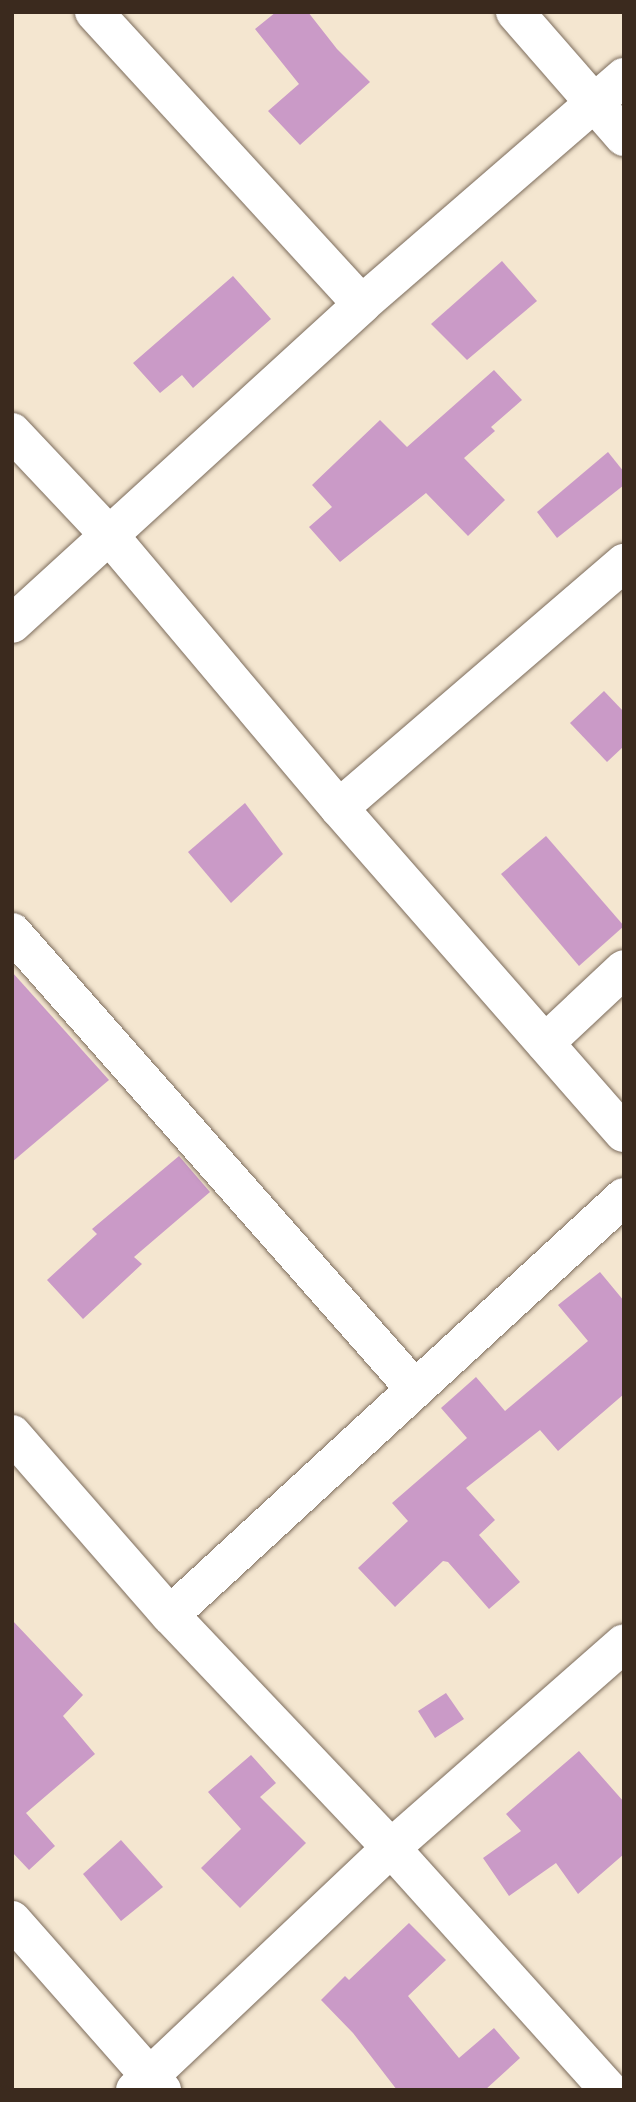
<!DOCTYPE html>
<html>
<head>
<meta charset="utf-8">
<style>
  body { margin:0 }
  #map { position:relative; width:636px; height:2102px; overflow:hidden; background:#f4e6d0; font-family:"Comic Neue",sans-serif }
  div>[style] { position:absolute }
  .building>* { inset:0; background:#ca9ac7 }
  .roads { filter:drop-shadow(0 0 2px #7c6c5c) drop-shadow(0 0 2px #7c6c5c) }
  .minor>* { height:38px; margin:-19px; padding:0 19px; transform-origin:19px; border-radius:19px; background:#fff }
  span { translate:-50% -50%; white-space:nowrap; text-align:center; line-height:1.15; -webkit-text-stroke:7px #f7f3e8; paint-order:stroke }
  .frame { position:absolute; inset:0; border:14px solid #3b2a1e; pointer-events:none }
</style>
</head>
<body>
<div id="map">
  <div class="building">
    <i style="clip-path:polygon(276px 12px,308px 12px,337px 49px,370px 82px,300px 145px,268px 111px,299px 84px,255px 29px)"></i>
    <i style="clip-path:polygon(502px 261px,537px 301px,467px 360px,431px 324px)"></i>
    <i style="clip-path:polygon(233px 276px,271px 319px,193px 388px,182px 375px,160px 393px,133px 363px)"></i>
    <i style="clip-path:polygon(494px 370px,522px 400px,491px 427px,495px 431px,464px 458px,505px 500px,468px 536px,426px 493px,340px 562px,309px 527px,332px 507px,312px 485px,380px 420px,407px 447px)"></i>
    <i style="clip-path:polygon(608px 452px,624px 472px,624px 485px,557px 538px,537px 512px)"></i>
    <i style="clip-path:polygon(604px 691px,624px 712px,624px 746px,607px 762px,570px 723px)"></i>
    <i style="clip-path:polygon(245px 803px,283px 854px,231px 903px,188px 852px)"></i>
    <i style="clip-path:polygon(546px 836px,624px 926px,579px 966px,501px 874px)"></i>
    <i style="clip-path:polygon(12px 972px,109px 1080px,12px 1162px)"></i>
    <i style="clip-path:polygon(179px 1156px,210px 1192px,134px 1257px,142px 1264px,83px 1319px,47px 1280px,97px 1234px,92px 1229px)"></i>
    <i style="clip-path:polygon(600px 1272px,624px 1301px,624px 1394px,558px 1451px,540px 1430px,466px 1488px,495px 1520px,479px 1535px,520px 1582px,489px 1609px,448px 1562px,443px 1561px,395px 1607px,358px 1568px,408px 1521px,392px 1503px,467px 1438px,441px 1408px,476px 1377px,505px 1411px,588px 1341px,558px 1305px)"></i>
    <i style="clip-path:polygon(12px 1620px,83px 1695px,63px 1716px,95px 1754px,26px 1813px,55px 1846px,29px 1870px,12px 1852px)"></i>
    <i style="clip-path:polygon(446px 1693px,464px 1719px,435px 1738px,418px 1711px)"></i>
    <i style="clip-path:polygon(579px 1751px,624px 1802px,624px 1854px,578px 1894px,556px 1863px,509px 1896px,483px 1858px,521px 1831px,506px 1814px)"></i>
    <i style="clip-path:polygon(251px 1755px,276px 1783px,260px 1797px,306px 1843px,240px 1908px,201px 1868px,241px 1829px,208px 1792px)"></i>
    <i style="clip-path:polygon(121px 1840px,163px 1887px,121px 1921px,83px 1874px)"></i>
    <i style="clip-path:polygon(409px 1923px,446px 1960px,408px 1996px,459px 2058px,494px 2028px,520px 2058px,485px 2090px,397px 2090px,353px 2033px,321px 2000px,345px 1976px,349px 1980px)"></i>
  </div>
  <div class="roads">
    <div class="minor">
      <i style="left:94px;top:12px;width:396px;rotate:47.5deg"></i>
      <i style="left:515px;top:12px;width:166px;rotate:48.9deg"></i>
      <i style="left:12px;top:432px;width:141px;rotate:46.7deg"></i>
      <i style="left:109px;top:535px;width:357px;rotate:49.9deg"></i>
      <i style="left:339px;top:808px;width:432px;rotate:48.8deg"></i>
      <i style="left:12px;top:624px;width:474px;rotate:-42.4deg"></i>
      <i style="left:362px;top:304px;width:347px;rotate:-40.9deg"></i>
      <i style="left:339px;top:808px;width:376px;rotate:-40.7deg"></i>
      <i style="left:12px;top:932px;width:608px;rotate:48.6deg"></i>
      <i style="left:545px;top:1043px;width:108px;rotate:-43.1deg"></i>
      <i style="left:12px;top:1434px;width:240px;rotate:48.9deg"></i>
      <i style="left:170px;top:1615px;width:321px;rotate:46.5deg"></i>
      <i style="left:391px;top:1848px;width:326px;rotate:48deg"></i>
      <i style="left:170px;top:1615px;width:617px;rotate:-42.64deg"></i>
      <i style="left:12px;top:1920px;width:227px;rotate:48.6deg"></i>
      <i style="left:135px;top:2090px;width:352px;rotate:-43.4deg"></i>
      <i style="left:391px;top:1848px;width:310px;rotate:-41.3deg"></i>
    </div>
  </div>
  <div class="frame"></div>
</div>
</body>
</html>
